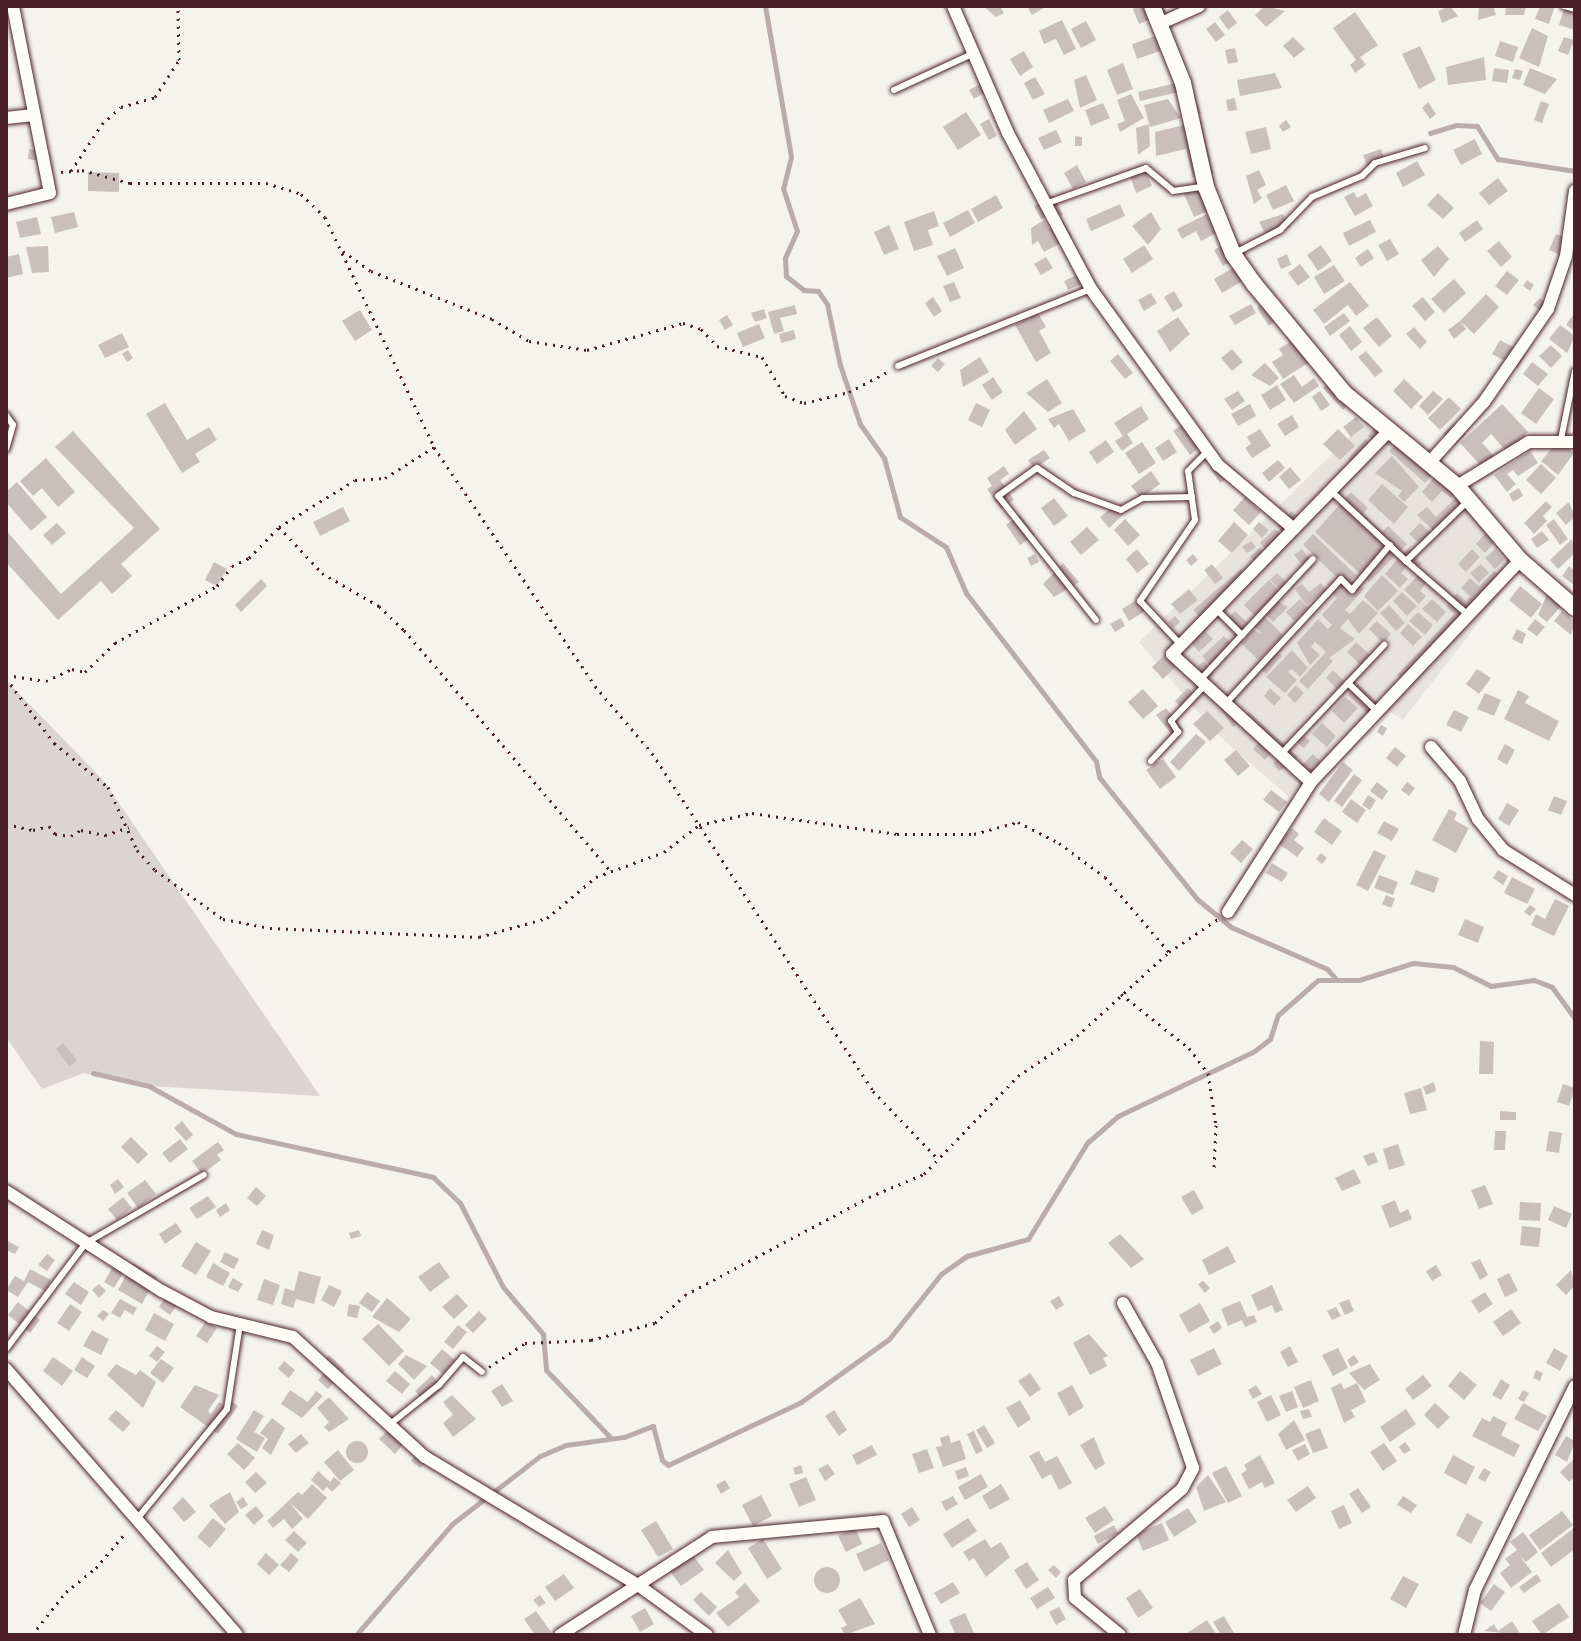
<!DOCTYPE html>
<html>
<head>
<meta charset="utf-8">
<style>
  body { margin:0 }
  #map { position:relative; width:1581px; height:1641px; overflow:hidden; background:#f6f3ef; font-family:"Gochi Hand",sans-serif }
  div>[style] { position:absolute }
  .built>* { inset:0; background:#e9e3e0 }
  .green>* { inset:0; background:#dcd4d2 }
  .stream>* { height:5px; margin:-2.5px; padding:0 2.5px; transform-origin:2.5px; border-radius:2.5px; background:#bbabac }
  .building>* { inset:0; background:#cbbfbe }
  .round { border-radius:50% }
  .path>* { height:3px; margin-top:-1.5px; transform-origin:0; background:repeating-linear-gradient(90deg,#4a1f2b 0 2px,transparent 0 8px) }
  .roads { filter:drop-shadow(0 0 2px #4a1f2b) drop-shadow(0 0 2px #4a1f2b) }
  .service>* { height:6px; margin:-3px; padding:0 3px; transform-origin:3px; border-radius:3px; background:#fdfcf7 }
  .minor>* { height:12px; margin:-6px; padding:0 6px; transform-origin:6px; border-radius:6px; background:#fdfcf7 }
  .tertiary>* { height:16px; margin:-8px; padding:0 8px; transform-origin:8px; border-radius:8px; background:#fdfcf7 }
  span { translate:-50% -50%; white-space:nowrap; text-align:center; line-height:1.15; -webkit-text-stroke:6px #fdfcf7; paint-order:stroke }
  .frame { position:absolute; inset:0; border:8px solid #4a1f2b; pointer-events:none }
</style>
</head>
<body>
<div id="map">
  <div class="built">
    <i style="clip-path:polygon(1363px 424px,1465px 498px,1524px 564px,1403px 720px,1389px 711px,1289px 797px,1217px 734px,1139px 642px)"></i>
  </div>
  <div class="green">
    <i style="clip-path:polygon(6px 680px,103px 780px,320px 1096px,133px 1085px,84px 1073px,42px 1089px,6px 1037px)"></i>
  </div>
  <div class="stream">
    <i style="left:765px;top:6px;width:153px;rotate:80.2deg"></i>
    <i style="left:791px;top:157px;width:32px;rotate:104deg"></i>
    <i style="left:783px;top:188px;width:45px;rotate:72deg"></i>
    <i style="left:797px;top:231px;width:30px;rotate:114deg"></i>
    <i style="left:785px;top:258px;width:18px;rotate:87deg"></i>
    <i style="left:786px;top:276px;width:23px;rotate:38deg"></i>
    <i style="left:804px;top:290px;width:14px;rotate:4deg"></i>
    <i style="left:818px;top:291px;width:16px;rotate:55deg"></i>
    <i style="left:827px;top:304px;width:62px;rotate:78deg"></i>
    <i style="left:840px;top:365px;width:62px;rotate:71.3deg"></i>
    <i style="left:860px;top:424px;width:42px;rotate:54.8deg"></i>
    <i style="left:884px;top:458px;width:61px;rotate:74.8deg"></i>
    <i style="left:900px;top:517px;width:55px;rotate:33.1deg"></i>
    <i style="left:946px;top:547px;width:50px;rotate:66.5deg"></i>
    <i style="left:966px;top:593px;width:212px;rotate:52.3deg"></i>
    <i style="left:1096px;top:761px;width:16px;rotate:79deg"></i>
    <i style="left:1099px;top:777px;width:156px;rotate:51.2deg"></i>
    <i style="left:1197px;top:899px;width:44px;rotate:39.5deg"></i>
    <i style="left:1231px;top:927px;width:105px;rotate:23.6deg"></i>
    <i style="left:1327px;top:969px;width:12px;rotate:48deg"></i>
    <i style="left:1430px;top:133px;width:27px;rotate:-17deg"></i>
    <i style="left:1456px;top:125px;width:21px;rotate:3deg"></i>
    <i style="left:1477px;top:126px;width:39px;rotate:58deg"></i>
    <i style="left:1498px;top:159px;width:78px;rotate:8.9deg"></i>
    <i style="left:93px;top:1073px;width:57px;rotate:13.1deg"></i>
    <i style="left:149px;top:1086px;width:99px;rotate:28.9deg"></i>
    <i style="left:236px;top:1134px;width:202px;rotate:12.3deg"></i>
    <i style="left:433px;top:1177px;width:37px;rotate:44deg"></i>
    <i style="left:460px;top:1203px;width:94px;rotate:62.9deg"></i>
    <i style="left:503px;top:1287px;width:62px;rotate:49.6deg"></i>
    <i style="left:543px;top:1334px;width:36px;rotate:85deg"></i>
    <i style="left:546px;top:1370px;width:94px;rotate:46.3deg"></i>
    <i style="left:356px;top:1635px;width:147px;rotate:-49.1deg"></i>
    <i style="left:452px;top:1524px;width:111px;rotate:-37.7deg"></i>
    <i style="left:540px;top:1456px;width:28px;rotate:-23deg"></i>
    <i style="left:566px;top:1445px;width:59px;rotate:-7.9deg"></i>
    <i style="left:624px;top:1437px;width:31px;rotate:-21deg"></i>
    <i style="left:653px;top:1426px;width:35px;rotate:75deg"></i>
    <i style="left:662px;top:1460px;width:8px;rotate:40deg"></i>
    <i style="left:668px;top:1465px;width:147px;rotate:-25.3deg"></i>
    <i style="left:801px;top:1402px;width:108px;rotate:-35.6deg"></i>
    <i style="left:889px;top:1339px;width:83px;rotate:-51.3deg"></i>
    <i style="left:941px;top:1274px;width:32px;rotate:-35deg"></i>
    <i style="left:967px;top:1256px;width:63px;rotate:-15.6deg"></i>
    <i style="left:1028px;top:1239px;width:113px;rotate:-58.4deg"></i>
    <i style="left:1087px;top:1143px;width:41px;rotate:-41.1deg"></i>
    <i style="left:1118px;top:1116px;width:149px;rotate:-25.4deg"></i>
    <i style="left:1253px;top:1052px;width:21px;rotate:-37deg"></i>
    <i style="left:1270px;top:1039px;width:25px;rotate:-72deg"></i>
    <i style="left:1278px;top:1015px;width:53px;rotate:-41.2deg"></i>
    <i style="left:1318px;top:980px;width:41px"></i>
    <i style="left:1359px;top:980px;width:57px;rotate:-17.5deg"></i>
    <i style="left:1413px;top:963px;width:40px;rotate:5.7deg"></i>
    <i style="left:1453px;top:967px;width:42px;rotate:26.6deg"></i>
    <i style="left:1491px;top:986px;width:43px;rotate:-7.9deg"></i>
    <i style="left:1534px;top:980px;width:19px;rotate:21deg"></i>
    <i style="left:1552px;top:987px;width:39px;rotate:54deg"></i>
  </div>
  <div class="building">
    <i style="clip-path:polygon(983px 6px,1000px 6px,1004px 13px,996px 17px)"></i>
    <i style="clip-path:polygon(1027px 6px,1047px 6px,1032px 15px)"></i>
    <i style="clip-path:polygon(1139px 6px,1163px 6px,1166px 13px,1139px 24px,1133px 9px)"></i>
    <i style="clip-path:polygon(1265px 6px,1285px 11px,1266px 27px,1255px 15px)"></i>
    <i style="clip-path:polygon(1450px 6px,1458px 16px,1442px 23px,1438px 11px)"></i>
    <i style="clip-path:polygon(1479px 6px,1493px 6px,1496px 15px,1478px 20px)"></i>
    <i style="clip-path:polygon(1506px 6px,1526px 6px,1524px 15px,1505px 15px)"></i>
    <i style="clip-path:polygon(1540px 6px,1555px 6px,1549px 24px,1535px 19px)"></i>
    <i style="clip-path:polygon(1565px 6px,1575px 6px,1575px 30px,1559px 25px)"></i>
    <i style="clip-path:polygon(1228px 10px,1237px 23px,1228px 30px,1219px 17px)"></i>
    <i style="clip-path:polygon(1355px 12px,1378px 45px,1360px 57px,1366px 65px,1355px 73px,1350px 65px,1356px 60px,1333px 28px)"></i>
    <i style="clip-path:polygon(1062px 20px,1076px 49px,1064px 55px,1056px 39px,1044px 44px,1039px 31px)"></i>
    <i style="clip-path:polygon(1086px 21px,1096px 40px,1081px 48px,1071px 29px)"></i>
    <i style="clip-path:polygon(1215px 22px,1225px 35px,1216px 42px,1206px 29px)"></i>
    <i style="clip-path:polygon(1532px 28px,1548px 36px,1539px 67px,1519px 58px)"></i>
    <i style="clip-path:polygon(1156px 36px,1160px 51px,1137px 59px,1132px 44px)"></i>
    <i style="clip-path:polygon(1293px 37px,1305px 49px,1294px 58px,1283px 46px)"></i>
    <i style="clip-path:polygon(1564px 37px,1574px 40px,1568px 55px,1558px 51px)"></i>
    <i style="clip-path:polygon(1500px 41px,1518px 47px,1513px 62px,1495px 56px)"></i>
    <i style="clip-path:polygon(1420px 46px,1436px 80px,1419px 89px,1402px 54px)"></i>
    <i style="clip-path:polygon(1235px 48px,1238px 62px,1228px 64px,1225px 50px)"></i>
    <i style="clip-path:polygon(1024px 51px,1033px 67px,1020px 76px,1010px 59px)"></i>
    <i style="clip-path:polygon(1484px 57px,1486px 80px,1448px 85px,1446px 67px)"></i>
    <i style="clip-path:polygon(1123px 63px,1133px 89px,1117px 95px,1107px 70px)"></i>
    <i style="clip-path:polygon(1494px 68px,1509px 70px,1507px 83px,1492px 81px)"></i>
    <i style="clip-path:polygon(1530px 68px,1557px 79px,1545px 94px,1523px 85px)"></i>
    <i style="clip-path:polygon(1515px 69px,1523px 71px,1520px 80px,1512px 78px)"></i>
    <i style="clip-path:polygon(1275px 73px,1282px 88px,1240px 96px,1237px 80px)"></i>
    <i style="clip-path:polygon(1086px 75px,1097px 100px,1080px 108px,1074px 80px)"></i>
    <i style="clip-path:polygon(1035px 77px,1045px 94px,1033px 100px,1024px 83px)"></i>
    <i style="clip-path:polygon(988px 80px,992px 88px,974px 99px,969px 90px)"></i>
    <i style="clip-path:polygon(1189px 80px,1201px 114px,1185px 118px,1179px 92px,1140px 101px,1138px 92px)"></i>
    <i style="clip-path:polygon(1131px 94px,1144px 118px,1120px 132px,1117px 124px,1125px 121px,1117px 100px)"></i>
    <i style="clip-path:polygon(1235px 98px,1237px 110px,1228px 111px,1226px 100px)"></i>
    <i style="clip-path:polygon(1068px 99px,1074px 111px,1049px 123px,1043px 110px)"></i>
    <i style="clip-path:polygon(1168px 99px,1181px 118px,1150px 127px,1144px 105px)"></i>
    <i style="clip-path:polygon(1541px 101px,1549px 104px,1542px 123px,1534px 120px)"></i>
    <i style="clip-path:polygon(1428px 102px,1436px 114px,1430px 119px,1422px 108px)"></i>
    <i style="clip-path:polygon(1103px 103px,1110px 118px,1091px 126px,1085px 110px)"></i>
    <i style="clip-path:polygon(966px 112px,981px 135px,958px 150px,943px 127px)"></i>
    <i style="clip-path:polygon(989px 119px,997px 136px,989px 140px,980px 124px)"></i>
    <i style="clip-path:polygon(1286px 120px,1291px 127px,1283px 132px,1279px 126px)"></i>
    <i style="clip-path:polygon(1201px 121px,1213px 173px,1193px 177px,1186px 149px,1156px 156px,1155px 132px)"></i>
    <i style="clip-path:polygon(1149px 124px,1150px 146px,1138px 155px,1136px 128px)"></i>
    <i style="clip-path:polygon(1266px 127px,1271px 149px,1251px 154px,1245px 132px)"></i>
    <i style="clip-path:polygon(1056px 130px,1062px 142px,1044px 150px,1038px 138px)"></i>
    <i style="clip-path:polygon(1075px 136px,1082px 137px,1082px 146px,1075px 146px)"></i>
    <i style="clip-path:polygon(1475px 139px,1482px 154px,1461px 165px,1453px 150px)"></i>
    <i style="clip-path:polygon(29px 149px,43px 151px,42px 161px,28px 159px)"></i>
    <i style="clip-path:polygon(1381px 149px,1385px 162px,1368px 168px,1363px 155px)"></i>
    <i style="clip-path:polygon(1417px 161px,1425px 175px,1403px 187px,1396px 173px)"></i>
    <i style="clip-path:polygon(1077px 165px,1086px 182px,1073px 189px,1064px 173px)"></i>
    <i style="clip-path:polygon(1145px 170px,1152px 186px,1136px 193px,1130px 176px)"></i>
    <i style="clip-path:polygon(1259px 170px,1266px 185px,1257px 190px,1262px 198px,1254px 204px,1246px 176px)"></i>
    <i style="clip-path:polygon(88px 172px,119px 173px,119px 192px,88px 191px)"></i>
    <i style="clip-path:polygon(1498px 178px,1508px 191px,1489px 205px,1479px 193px)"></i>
    <i style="clip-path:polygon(1286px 185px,1294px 201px,1273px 210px,1266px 195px)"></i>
    <i style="clip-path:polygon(1198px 188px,1208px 211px,1194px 217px,1184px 194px)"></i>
    <i style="clip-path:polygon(1354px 192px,1357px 198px,1366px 193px,1373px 206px,1355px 216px,1344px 197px)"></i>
    <i style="clip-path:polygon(1438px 193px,1454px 208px,1443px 219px,1427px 205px)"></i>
    <i style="clip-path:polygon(996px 195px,1003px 208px,978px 222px,971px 209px)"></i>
    <i style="clip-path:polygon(1054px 196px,1063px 215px,1041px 219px,1034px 206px)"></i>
    <i style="clip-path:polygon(1120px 204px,1125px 216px,1091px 231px,1086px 219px)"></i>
    <i style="clip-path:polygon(968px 210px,975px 223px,950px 237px,943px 223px)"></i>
    <i style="clip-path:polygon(934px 211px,939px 226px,928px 230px,933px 245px,914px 251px,904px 222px)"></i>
    <i style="clip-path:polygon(74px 212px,78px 227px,55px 233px,51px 217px)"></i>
    <i style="clip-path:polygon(1151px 212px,1161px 229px,1148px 245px,1132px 226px)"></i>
    <i style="clip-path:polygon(1207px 214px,1216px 233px,1201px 241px,1196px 231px,1182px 239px,1177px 229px)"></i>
    <i style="clip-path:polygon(1283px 214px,1290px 227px,1268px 238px,1259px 222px)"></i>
    <i style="clip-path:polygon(37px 217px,41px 234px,20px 238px,16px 222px)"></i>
    <i style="clip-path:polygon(1044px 220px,1049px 229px,1063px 221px,1072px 237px,1044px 252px,1038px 241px,1032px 245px,1031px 228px)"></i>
    <i style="clip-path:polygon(1370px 220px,1376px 232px,1349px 246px,1343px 233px)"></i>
    <i style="clip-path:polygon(1477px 220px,1483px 229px,1465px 242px,1459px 233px)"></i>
    <i style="clip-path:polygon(889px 225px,899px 249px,884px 255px,874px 232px)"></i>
    <i style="clip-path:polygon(1556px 234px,1575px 241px,1569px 259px,1549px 250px)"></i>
    <i style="clip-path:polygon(1390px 239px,1399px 254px,1387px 261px,1378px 245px)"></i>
    <i style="clip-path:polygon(1230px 241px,1239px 257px,1223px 266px,1214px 250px)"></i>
    <i style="clip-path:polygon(1499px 241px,1512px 257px,1501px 267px,1487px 251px)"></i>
    <i style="clip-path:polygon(1144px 245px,1153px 259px,1132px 273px,1123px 259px)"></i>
    <i style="clip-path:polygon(1321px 245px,1332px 261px,1318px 271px,1307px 255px)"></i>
    <i style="clip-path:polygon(48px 246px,49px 272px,32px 273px,26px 247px)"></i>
    <i style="clip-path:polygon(1438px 246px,1449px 259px,1434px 277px,1421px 260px)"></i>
    <i style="clip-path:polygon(955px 248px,964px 268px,947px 276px,937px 256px)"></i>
    <i style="clip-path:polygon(1368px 249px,1374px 258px,1361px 267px,1355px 258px)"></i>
    <i style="clip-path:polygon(19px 254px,23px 274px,6px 278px,6px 257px)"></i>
    <i style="clip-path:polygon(1287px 254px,1291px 265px,1281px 269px,1277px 259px)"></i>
    <i style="clip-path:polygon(1046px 257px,1053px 268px,1041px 275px,1034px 264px)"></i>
    <i style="clip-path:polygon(1243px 262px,1251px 276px,1222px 293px,1214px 279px)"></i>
    <i style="clip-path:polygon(1300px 264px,1310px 277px,1298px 286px,1288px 273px)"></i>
    <i style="clip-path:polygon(1334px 265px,1345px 281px,1324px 294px,1314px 277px)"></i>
    <i style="clip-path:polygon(1507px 271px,1519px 280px,1507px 295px,1495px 286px)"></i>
    <i style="clip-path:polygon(1079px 274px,1083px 283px,1068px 290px,1064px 281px)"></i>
    <i style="clip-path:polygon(1454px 279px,1466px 293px,1444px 313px,1431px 299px)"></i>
    <i style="clip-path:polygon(1527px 280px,1534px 285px,1530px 291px,1523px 286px)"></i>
    <i style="clip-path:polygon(954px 282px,961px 298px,950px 302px,943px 286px)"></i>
    <i style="clip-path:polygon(1350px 282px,1369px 306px,1356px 316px,1348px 305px,1324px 324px,1313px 310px)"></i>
    <i style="clip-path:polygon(1174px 291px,1183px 306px,1173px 312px,1164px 297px)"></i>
    <i style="clip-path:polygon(1151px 293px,1157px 303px,1144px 311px,1138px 300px)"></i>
    <i style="clip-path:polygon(1486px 294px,1499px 307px,1474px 334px,1460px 321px)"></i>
    <i style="clip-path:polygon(933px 297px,942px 311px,934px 317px,925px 303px)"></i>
    <i style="clip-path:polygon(1423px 297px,1435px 312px,1425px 321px,1412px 306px)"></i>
    <i style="clip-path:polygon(1540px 298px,1551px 309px,1545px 316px,1533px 305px)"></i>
    <i style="clip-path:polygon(1270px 299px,1282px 316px,1269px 326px,1257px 308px)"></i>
    <i style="clip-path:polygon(1251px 304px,1256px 313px,1235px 325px,1229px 316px)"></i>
    <i style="clip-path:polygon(795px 305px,797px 314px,780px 318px,784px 331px,774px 334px,768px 312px)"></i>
    <i style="clip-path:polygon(764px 309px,767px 318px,755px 322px,751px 313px)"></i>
    <i style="clip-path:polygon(360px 310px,372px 330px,355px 341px,342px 321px)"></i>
    <i style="clip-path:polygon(1575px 312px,1575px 331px,1566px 325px)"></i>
    <i style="clip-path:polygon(1038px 313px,1046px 327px,1039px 331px,1051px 353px,1036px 362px,1015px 325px)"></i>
    <i style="clip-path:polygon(1344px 313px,1350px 321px,1330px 336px,1324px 327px)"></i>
    <i style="clip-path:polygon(727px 315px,733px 325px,725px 330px,719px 320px)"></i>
    <i style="clip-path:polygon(1178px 317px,1190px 334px,1170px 352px,1157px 331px)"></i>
    <i style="clip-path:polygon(1377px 317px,1392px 336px,1379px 347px,1363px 328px)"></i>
    <i style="clip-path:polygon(1460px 321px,1466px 329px,1454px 339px,1448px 330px)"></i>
    <i style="clip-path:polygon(759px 324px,765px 338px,743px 347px,737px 333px)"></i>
    <i style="clip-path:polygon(1560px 325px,1575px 336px,1567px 353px,1549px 339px)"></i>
    <i style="clip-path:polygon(1350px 326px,1362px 342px,1351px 351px,1339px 335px)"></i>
    <i style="clip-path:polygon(1414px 327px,1427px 342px,1420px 349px,1406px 334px)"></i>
    <i style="clip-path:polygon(1301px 328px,1319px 356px,1283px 379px,1272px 362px,1283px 355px,1279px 349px,1290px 342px,1287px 337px)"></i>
    <i style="clip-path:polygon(794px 330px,796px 339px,781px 343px,779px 334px)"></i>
    <i style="clip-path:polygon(122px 333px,129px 347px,105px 358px,98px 345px)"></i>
    <i style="clip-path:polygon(1500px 340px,1526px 354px,1518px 368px,1492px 354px)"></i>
    <i style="clip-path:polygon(1551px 345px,1562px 356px,1551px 368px,1539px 356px)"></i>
    <i style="clip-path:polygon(1232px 349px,1243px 362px,1232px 371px,1221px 358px)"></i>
    <i style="clip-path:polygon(128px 350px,133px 358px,127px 362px,122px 354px)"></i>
    <i style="clip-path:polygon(1366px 351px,1383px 371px,1375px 377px,1358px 357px)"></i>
    <i style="clip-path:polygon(1118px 354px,1133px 373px,1125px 379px,1110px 361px)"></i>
    <i style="clip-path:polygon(980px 357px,989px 372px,963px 387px,960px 370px)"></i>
    <i style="clip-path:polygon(938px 358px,945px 364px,938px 372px,931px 366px)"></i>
    <i style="clip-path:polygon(1532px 362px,1548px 374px,1538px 386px,1523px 374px)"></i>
    <i style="clip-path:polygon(1265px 363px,1279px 378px,1270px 386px,1251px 375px)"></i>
    <i style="clip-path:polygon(1294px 375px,1302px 387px,1314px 378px,1319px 386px,1294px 403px,1280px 384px)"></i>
    <i style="clip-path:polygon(1336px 376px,1356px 398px,1343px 410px,1323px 388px)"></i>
    <i style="clip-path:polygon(993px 377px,1003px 392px,992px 400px,982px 385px)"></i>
    <i style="clip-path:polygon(1047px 379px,1062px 403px,1048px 412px,1026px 393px)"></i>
    <i style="clip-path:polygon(1404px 379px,1423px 397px,1411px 409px,1393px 391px)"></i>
    <i style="clip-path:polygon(1277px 385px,1286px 400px,1270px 410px,1261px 395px)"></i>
    <i style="clip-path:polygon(1539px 388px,1554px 399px,1536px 424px,1521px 413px)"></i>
    <i style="clip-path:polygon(1238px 391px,1245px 401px,1232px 410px,1224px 399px)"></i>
    <i style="clip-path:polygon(1320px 391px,1330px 405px,1321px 411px,1312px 397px)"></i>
    <i style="clip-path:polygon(1433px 391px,1443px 399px,1428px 415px,1419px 406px)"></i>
    <i style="clip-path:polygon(1449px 397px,1461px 409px,1440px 430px,1428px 418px)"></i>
    <i style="clip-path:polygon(165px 403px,187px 440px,209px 427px,217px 440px,195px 454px,200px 462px,182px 473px,146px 414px)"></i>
    <i style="clip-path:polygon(976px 403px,990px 410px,982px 427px,968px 420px)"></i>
    <i style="clip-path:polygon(1250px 404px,1256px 416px,1238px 426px,1231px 414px)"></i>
    <i style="clip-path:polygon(1502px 404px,1528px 432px,1507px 452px,1491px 434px,1482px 443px,1494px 456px,1482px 467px,1460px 443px)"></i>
    <i style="clip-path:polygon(1141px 406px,1149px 419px,1127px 434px,1133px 443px,1122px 451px,1115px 441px,1123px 436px,1114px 423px)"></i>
    <i style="clip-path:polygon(1073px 409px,1086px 431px,1069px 441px,1059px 424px,1054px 428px,1048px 419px)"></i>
    <i style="clip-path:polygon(1024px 411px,1037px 429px,1015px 445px,1005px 430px)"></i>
    <i style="clip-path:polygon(1292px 415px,1299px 427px,1285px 436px,1277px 424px)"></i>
    <i style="clip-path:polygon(1356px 417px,1364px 427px,1351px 437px,1343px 427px)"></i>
    <i style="clip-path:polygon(1381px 419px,1381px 447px,1368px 436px)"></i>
    <i style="clip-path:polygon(1185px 422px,1202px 446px,1190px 455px,1173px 431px)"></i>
    <i style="clip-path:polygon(1454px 423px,1466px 434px,1455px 445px,1443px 434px)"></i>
    <i style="clip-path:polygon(1260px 429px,1271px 446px,1252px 458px,1245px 448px,1251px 444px,1247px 437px)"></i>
    <i style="clip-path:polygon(1338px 429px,1355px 446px,1340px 460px,1323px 444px)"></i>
    <i style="clip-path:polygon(73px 431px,160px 529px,121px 564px,132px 576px,112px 594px,101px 581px,58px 620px,6px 562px,6px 530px,61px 594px,134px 528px,55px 447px)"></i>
    <i style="clip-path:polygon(1405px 434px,1438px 468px,1425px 483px,1389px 451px)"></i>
    <i style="clip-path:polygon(1169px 439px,1177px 452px,1163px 461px,1155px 448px)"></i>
    <i style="clip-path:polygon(1365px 439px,1375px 448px,1359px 468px,1348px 459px)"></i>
    <i style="clip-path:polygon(1106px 440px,1114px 452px,1097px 464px,1089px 452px)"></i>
    <i style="clip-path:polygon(1559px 440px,1574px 453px,1558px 475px,1541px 461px)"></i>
    <i style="clip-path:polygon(1142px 442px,1156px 463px,1139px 474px,1125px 453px)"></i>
    <i style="clip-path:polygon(1044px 450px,1050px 458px,1034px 469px,1028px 460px)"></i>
    <i style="clip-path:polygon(1530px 451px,1538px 463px,1518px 476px,1513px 470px,1507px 474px,1516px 484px,1507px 492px,1494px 475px)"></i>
    <i style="clip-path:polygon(1392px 456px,1419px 487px,1404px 502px,1398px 496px,1402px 491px,1375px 473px)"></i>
    <i style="clip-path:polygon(46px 458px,75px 492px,58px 507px,42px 488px,33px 496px,20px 481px)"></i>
    <i style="clip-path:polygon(1222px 460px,1232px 475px,1220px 483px,1210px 468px)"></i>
    <i style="clip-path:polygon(1278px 460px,1285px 468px,1269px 482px,1262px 473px)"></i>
    <i style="clip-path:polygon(1541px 464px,1556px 478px,1541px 494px,1526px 480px)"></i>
    <i style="clip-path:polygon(1004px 466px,1009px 474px,1000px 480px,1014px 500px,1001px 509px,987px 489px,992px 486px,987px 478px)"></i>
    <i style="clip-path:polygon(1290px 467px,1301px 480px,1289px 489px,1279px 477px)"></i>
    <i style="clip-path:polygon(1440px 470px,1460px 487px,1451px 498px,1442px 491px,1432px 502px,1422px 492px)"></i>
    <i style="clip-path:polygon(1151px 471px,1160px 484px,1141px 498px,1131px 486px)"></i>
    <i style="clip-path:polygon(17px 482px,47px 517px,31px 531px,6px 502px,6px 492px)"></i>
    <i style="clip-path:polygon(1382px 484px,1408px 507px,1394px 524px,1368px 500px)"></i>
    <i style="clip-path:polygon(1466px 488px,1476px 498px,1438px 535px,1417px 515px,1427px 507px,1436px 517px)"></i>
    <i style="clip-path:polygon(1519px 488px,1523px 496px,1513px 502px,1509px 494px)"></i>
    <i style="clip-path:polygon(1351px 492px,1368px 508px,1363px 514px,1382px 532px,1388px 526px,1407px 544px,1369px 582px,1315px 532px)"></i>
    <i style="clip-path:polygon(1245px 497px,1261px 512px,1249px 525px,1233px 510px)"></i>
    <i style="clip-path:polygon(1054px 498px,1068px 516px,1054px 526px,1041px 508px)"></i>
    <i style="clip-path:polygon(1546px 501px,1552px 507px,1543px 516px,1547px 521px,1534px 534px,1524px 523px)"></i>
    <i style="clip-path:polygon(1569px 502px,1575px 517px,1566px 525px,1556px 513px)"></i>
    <i style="clip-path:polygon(1116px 504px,1124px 514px,1109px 528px,1100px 517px)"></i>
    <i style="clip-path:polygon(343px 507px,350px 521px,320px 536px,313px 522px)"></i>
    <i style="clip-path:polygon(1292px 511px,1306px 525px,1291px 540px,1277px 526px)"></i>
    <i style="clip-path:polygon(1020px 515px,1035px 535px,1020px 545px,1006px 525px)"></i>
    <i style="clip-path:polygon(1125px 519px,1140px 535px,1128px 546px,1114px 530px)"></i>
    <i style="clip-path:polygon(1554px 519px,1568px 539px,1560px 545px,1546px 525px)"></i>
    <i style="clip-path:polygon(1234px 522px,1248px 535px,1232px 553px,1218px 541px)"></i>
    <i style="clip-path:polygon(1259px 522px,1269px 530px,1262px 538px,1253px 529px)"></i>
    <i style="clip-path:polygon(57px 523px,66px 533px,52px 545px,43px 535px)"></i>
    <i style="clip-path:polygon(1420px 523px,1434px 536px,1423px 547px,1409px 534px)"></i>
    <i style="clip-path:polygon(1494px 523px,1504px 531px,1485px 553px,1476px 544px)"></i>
    <i style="clip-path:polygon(1087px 527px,1099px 540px,1081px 555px,1070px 542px)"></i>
    <i style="clip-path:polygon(1275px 529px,1288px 542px,1273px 556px,1260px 543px)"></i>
    <i style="clip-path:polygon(1542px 531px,1549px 540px,1537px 548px,1531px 539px)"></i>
    <i style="clip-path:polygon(1313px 534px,1356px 575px,1346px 586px,1303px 545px)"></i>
    <i style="clip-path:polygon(1572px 539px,1575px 553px,1558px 569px,1550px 560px)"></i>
    <i style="clip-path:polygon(1251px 541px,1256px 547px,1247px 553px,1242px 547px)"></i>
    <i style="clip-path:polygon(1259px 548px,1272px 560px,1263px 569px,1250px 557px)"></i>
    <i style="clip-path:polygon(1409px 548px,1422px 564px,1415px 570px,1401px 554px)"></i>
    <i style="clip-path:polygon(1137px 549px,1149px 564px,1137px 573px,1126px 559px)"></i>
    <i style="clip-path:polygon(1302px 549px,1313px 563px,1306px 569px,1294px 555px)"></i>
    <i style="clip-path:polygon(1472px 549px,1480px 557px,1466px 572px,1458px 564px)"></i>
    <i style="clip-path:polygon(1495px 549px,1504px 560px,1495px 569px,1485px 558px)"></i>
    <i style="clip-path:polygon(1035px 554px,1039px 562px,1031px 566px,1027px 558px)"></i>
    <i style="clip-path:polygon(1193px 554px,1198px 560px,1191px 566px,1186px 560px)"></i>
    <i style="clip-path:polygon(1399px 557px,1408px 565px,1401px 573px,1408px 579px,1400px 588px,1385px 574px)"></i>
    <i style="clip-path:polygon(214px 562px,227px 569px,217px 586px,205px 580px)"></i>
    <i style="clip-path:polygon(1063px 563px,1079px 582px,1054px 597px,1043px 584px)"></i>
    <i style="clip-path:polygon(1212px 564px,1223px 578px,1215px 584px,1204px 570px)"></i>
    <i style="clip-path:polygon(1481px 564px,1489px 573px,1479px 583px,1470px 573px)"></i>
    <i style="clip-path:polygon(1569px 566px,1575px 571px,1575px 586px,1562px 576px)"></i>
    <i style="clip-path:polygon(1241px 569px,1253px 581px,1208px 625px,1193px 610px)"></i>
    <i style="clip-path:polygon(1494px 571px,1501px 577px,1495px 596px,1410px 686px,1397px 675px,1454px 614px,1446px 606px,1457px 593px,1466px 601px,1470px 596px,1461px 588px,1470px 578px,1479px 586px)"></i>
    <i style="clip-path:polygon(1277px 573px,1290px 586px,1284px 593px,1270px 580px)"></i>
    <i style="clip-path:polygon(1420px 573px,1429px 580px,1420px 591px,1426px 596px,1419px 604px,1404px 590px)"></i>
    <i style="clip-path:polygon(1382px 575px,1398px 591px,1378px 611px,1364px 596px)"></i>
    <i style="clip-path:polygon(261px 579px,267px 586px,241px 612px,235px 605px)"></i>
    <i style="clip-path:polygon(1336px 579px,1347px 589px,1355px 580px,1364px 589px,1345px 610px,1350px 614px,1363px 600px,1378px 613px,1359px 634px,1348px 619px,1340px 628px,1355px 639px,1329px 658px,1333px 661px,1308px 689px,1299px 681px,1326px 652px,1315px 642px,1311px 647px,1320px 655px,1310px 665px,1297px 643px,1318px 619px,1328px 629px,1332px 625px,1322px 615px,1337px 598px,1327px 589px)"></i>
    <i style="clip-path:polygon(1269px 580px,1282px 593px,1275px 600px,1288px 607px,1273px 622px,1262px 612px,1257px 618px,1244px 605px)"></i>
    <i style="clip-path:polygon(1321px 583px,1326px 590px,1306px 605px,1295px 589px,1302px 584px,1309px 592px)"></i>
    <i style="clip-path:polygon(1520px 586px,1542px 604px,1531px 618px,1509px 600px)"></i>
    <i style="clip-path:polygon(1189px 589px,1198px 600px,1180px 614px,1171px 604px)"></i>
    <i style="clip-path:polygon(1402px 592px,1417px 606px,1407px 616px,1393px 601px)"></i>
    <i style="clip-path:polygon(1547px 594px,1561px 606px,1547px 622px,1538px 615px)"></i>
    <i style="clip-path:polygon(1138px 599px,1145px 611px,1129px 621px,1122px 609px)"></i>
    <i style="clip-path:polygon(1300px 599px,1308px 608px,1294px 621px,1286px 612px)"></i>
    <i style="clip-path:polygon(1432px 599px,1446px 612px,1437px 622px,1422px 609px)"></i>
    <i style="clip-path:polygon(1389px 605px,1405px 623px,1396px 631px,1380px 613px)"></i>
    <i style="clip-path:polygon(1235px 611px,1252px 627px,1244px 636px,1227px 619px)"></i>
    <i style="clip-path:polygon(1562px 611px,1575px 622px,1571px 635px,1554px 621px)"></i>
    <i style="clip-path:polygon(1418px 612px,1433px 625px,1425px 635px,1409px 621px)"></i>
    <i style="clip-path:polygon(1175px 616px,1180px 622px,1173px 628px,1168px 622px)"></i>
    <i style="clip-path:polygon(1264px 616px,1283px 635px,1258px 660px,1241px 643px,1254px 630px,1262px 634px,1254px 626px)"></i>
    <i style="clip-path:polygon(1121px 618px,1125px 626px,1115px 632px,1110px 624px)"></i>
    <i style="clip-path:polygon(1535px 619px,1545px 627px,1537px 636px,1527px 629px)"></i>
    <i style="clip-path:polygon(1377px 621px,1391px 634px,1383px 643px,1369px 629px)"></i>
    <i style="clip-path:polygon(1408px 624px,1422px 637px,1413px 646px,1400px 633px)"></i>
    <i style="clip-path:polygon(1203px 629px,1213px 639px,1199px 652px,1190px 641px)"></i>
    <i style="clip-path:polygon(1517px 629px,1526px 634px,1522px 644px,1512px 639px)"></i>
    <i style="clip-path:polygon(1224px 636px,1233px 646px,1211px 667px,1202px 656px)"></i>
    <i style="clip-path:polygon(1356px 642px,1370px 655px,1360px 665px,1347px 652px)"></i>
    <i style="clip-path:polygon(1274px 648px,1282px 656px,1266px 674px,1258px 666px)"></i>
    <i style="clip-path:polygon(1292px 650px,1308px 668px,1300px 677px,1292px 669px,1288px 672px,1297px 680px,1285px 693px,1266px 677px)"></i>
    <i style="clip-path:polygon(1167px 653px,1179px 664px,1163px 679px,1152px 667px)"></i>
    <i style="clip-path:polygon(1205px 661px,1214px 675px,1206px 680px,1197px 666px)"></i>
    <i style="clip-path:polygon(1477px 669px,1491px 678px,1479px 694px,1466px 684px)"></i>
    <i style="clip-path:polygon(1333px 670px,1344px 681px,1337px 689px,1326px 678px)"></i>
    <i style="clip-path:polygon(1358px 684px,1384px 709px,1374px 720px,1348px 695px)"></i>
    <i style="clip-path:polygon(1296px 685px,1304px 693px,1295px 703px,1287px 695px)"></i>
    <i style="clip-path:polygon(1188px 688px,1198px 698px,1185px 711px,1175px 701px)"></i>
    <i style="clip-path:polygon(1270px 688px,1281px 698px,1274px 706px,1264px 696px)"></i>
    <i style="clip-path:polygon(1143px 689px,1158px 706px,1143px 719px,1128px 702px)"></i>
    <i style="clip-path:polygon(1518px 690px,1529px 696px,1525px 703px,1559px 721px,1549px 741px,1504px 719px)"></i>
    <i style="clip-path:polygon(1485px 693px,1501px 700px,1494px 716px,1477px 709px)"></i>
    <i style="clip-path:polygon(1345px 697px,1358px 708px,1344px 723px,1332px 711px)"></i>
    <i style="clip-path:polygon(1228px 702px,1242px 721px,1233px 727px,1220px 708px)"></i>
    <i style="clip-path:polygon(1166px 708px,1184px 730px,1174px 737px,1156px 715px)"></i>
    <i style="clip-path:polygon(1454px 710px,1469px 717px,1461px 732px,1446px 725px)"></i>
    <i style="clip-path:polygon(1207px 711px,1224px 728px,1210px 741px,1193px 724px)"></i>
    <i style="clip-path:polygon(1249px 712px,1298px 757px,1291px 764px,1279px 771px,1273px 764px,1281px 755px,1242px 719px)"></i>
    <i style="clip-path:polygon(1322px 723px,1336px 736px,1327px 747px,1312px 734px)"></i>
    <i style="clip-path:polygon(1381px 725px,1387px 728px,1383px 736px,1377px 732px)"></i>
    <i style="clip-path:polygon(1298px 732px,1310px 741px,1304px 748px,1293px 739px)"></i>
    <i style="clip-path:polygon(1196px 734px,1206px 742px,1179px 771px,1170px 762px)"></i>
    <i style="clip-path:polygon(1261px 740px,1273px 751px,1265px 760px,1253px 749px)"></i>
    <i style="clip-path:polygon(1505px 744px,1515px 750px,1507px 765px,1497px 759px)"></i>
    <i style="clip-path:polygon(1395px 747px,1406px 756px,1397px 767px,1386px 758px)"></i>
    <i style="clip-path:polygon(1236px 750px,1250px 766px,1238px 776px,1224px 760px)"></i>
    <i style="clip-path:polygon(1313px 754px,1321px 762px,1310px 774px,1301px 766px)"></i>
    <i style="clip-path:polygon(1163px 759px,1176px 777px,1160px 789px,1146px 770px)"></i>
    <i style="clip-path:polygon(1343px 762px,1353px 770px,1329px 802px,1319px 794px)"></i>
    <i style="clip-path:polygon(1354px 774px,1362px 780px,1342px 807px,1334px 801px)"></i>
    <i style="clip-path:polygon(1377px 782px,1388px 791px,1382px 800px,1370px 791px)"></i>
    <i style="clip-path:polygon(1407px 782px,1415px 788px,1409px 796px,1401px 790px)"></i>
    <i style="clip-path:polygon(1271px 790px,1287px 802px,1279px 812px,1263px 800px)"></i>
    <i style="clip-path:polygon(1368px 795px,1376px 800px,1370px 810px,1362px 805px)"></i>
    <i style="clip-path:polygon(1554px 796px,1567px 801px,1561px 815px,1548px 810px)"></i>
    <i style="clip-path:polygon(1351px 799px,1366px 810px,1357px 823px,1342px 812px)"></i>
    <i style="clip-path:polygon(1507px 803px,1519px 810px,1509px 826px,1498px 819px)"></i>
    <i style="clip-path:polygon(1449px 809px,1457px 813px,1454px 820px,1469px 828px,1456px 853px,1432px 840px)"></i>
    <i style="clip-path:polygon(1324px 818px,1342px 831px,1332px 845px,1314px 832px)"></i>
    <i style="clip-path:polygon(1384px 821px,1399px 829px,1392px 841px,1377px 833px)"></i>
    <i style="clip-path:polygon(1292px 828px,1299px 834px,1294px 840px,1304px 848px,1297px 857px,1279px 844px)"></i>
    <i style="clip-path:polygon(1242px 840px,1253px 849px,1241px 863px,1230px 853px)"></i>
    <i style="clip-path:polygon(1374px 850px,1386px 856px,1368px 891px,1356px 885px)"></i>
    <i style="clip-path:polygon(1321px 853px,1327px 858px,1322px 864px,1316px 859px)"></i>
    <i style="clip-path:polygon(1272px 863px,1288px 873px,1282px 882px,1266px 873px)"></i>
    <i style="clip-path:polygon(1416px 870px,1439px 878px,1434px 893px,1410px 884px)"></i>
    <i style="clip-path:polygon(1498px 870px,1508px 876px,1503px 885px,1493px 878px)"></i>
    <i style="clip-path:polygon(1379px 875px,1398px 882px,1393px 895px,1374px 888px)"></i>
    <i style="clip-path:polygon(1512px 877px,1535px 889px,1527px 904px,1504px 893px)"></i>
    <i style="clip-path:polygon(1386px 895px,1395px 899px,1391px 908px,1382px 904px)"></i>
    <i style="clip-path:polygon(1555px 899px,1569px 906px,1554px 936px,1531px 925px,1536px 914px,1545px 919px)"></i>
    <i style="clip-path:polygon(1530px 905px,1536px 909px,1530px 916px,1524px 912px)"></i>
    <i style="clip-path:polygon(1465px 919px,1484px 927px,1478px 943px,1458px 935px)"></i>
    <i style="clip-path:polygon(1480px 1041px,1494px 1042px,1493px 1074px,1479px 1074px)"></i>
    <i style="clip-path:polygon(63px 1043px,77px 1060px,70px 1067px,56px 1049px)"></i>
    <i style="clip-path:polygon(1434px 1082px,1436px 1091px,1426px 1095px,1423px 1087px)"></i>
    <i style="clip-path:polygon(1563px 1084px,1575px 1088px,1569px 1106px,1557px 1102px)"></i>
    <i style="clip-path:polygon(1421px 1088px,1427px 1110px,1410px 1114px,1404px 1093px)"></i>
    <i style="clip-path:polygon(1500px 1111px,1516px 1112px,1516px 1120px,1500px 1120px)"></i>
    <i style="clip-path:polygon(182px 1121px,193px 1135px,186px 1141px,174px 1128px)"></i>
    <i style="clip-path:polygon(1495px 1131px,1506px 1131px,1505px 1150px,1494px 1150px)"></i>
    <i style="clip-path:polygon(1549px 1131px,1562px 1133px,1559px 1153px,1546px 1151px)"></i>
    <i style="clip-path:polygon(131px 1137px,148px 1154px,138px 1164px,121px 1147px)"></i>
    <i style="clip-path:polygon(180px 1139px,188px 1149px,170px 1163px,162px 1153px)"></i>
    <i style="clip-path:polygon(218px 1142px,224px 1150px,217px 1155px,221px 1160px,202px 1174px,192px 1161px)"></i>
    <i style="clip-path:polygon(1398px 1144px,1405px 1165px,1389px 1170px,1383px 1149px)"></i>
    <i style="clip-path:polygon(1374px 1152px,1378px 1162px,1368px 1166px,1363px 1156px)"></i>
    <i style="clip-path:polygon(1354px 1169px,1361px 1183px,1342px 1191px,1335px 1178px)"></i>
    <i style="clip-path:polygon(118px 1179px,124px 1187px,115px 1194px,110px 1185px)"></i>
    <i style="clip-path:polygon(145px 1180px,156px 1194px,138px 1208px,127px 1193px)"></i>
    <i style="clip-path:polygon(1485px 1185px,1493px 1204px,1479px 1209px,1471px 1190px)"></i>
    <i style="clip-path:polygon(256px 1187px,266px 1196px,257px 1206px,247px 1198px)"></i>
    <i style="clip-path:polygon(1194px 1190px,1204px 1208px,1192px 1215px,1181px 1197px)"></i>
    <i style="clip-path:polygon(208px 1196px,216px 1207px,197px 1219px,189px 1208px)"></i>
    <i style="clip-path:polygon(123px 1197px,132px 1208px,117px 1220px,108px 1209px)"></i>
    <i style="clip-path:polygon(1395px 1200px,1400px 1213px,1408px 1209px,1412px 1219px,1390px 1228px,1381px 1206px)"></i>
    <i style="clip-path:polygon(1520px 1202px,1541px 1203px,1540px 1221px,1519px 1220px)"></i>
    <i style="clip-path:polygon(226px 1203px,230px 1210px,220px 1217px,216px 1210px)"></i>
    <i style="clip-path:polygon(1554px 1206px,1572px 1214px,1566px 1228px,1548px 1220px)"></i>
    <i style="clip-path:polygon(176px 1223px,182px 1232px,165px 1244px,159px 1234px)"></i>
    <i style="clip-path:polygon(1522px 1226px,1541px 1228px,1539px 1247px,1520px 1245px)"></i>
    <i style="clip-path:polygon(262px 1230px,274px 1235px,269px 1250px,256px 1244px)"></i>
    <i style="clip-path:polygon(359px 1230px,361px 1236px,351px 1239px,349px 1233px)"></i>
    <i style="clip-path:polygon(1120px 1234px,1144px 1259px,1131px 1268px,1108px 1243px)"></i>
    <i style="clip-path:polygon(6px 1240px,19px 1247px,15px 1254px,6px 1250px)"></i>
    <i style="clip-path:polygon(196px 1242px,211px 1251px,196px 1275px,181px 1266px)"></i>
    <i style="clip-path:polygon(1228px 1246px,1236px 1262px,1209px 1275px,1202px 1260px)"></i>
    <i style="clip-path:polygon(225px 1252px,239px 1259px,234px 1269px,220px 1262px)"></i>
    <i style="clip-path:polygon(47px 1254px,55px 1260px,47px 1271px,38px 1265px)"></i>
    <i style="clip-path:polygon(1480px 1259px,1488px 1275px,1480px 1280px,1471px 1263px)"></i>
    <i style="clip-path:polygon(116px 1262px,126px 1268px,114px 1288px,104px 1282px)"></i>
    <i style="clip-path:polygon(439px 1262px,450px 1277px,430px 1292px,418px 1277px)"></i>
    <i style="clip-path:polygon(133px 1263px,157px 1277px,142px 1304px,118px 1290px)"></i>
    <i style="clip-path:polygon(213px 1263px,230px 1273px,223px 1286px,206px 1277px)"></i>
    <i style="clip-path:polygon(1436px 1265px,1442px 1275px,1432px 1281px,1426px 1271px)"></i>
    <i style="clip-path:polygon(30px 1269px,51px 1280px,45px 1291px,28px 1282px,18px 1297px,6px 1290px,15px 1276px,24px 1281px)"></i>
    <i style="clip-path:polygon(1571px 1270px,1575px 1285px,1566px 1295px,1556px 1285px)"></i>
    <i style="clip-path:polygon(299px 1271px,321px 1277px,314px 1304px,296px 1299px,293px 1308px,281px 1304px,285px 1288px,294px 1291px)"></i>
    <i style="clip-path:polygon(1509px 1273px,1518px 1291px,1505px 1297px,1497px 1279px)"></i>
    <i style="clip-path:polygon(233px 1278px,243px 1284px,238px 1292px,228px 1287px)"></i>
    <i style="clip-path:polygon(264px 1279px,280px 1285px,273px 1305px,257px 1300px)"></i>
    <i style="clip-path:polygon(1203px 1281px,1210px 1288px,1205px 1293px,1198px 1284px)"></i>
    <i style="clip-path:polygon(74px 1282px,89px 1292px,81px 1305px,65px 1294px)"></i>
    <i style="clip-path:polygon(99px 1284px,106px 1291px,99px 1298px,92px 1290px)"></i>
    <i style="clip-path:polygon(329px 1285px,342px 1291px,334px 1307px,321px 1300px)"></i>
    <i style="clip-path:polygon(1272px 1285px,1283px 1310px,1275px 1313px,1272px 1305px,1258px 1311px,1251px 1295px)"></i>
    <i style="clip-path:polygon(367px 1292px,380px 1301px,372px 1312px,359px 1303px)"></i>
    <i style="clip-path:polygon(1485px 1292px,1493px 1304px,1479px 1313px,1471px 1301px)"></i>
    <i style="clip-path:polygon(457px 1294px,468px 1306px,454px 1319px,442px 1307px)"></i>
    <i style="clip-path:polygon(167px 1295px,178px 1303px,170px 1315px,159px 1307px)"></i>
    <i style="clip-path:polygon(1059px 1296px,1064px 1305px,1056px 1310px,1050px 1301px)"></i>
    <i style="clip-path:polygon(387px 1298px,411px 1319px,399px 1332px,372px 1317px)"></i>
    <i style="clip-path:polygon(120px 1299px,137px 1308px,133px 1315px,125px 1310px,120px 1318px,111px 1313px)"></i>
    <i style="clip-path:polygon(1349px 1299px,1354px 1311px,1345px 1315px,1339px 1303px)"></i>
    <i style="clip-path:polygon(1240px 1301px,1247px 1317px,1254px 1315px,1257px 1322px,1245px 1327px,1242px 1320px,1228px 1326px,1221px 1309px)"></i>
    <i style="clip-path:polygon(18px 1302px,40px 1320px,30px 1333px,8px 1315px)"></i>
    <i style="clip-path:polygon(1200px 1303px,1210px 1321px,1189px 1333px,1179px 1315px)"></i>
    <i style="clip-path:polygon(70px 1304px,82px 1312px,69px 1331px,57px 1323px)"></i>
    <i style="clip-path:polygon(349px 1304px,360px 1306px,357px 1318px,347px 1316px)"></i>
    <i style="clip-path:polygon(1336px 1307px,1341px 1316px,1332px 1320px,1327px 1311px)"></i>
    <i style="clip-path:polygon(1511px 1309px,1521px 1323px,1503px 1336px,1493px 1322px)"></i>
    <i style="clip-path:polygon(103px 1310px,109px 1314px,103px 1321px,97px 1316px)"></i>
    <i style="clip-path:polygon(479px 1311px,487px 1319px,473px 1333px,465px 1325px)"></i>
    <i style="clip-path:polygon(154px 1313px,174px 1324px,165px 1341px,145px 1330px)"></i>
    <i style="clip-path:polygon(206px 1321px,217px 1328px,207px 1343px,196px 1336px)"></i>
    <i style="clip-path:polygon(1218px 1321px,1222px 1328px,1214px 1334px,1209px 1327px)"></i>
    <i style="clip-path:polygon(378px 1324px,404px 1351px,389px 1366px,362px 1339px)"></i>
    <i style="clip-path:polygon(458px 1325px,467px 1332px,453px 1349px,444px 1342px)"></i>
    <i style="clip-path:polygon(92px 1330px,109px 1339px,101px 1355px,83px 1346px)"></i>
    <i style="clip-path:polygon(1089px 1334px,1108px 1356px,1103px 1358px,1107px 1366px,1090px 1375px,1073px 1343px)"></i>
    <i style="clip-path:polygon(157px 1346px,165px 1352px,157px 1362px,149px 1356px)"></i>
    <i style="clip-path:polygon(1290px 1346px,1298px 1362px,1288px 1367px,1280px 1352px)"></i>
    <i style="clip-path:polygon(1214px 1348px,1222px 1364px,1198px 1376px,1190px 1360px)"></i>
    <i style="clip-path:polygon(1338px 1348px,1348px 1368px,1333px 1376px,1322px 1355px)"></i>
    <i style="clip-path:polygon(1554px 1348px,1568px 1356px,1560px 1371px,1546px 1363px)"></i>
    <i style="clip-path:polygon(442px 1349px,455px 1360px,443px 1374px,430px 1363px)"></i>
    <i style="clip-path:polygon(329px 1355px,345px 1370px,328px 1389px,318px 1380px,330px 1367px,323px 1361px)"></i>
    <i style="clip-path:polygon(406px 1355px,427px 1366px,414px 1380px,398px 1364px)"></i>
    <i style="clip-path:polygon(1354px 1355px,1359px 1362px,1351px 1367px,1347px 1360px)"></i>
    <i style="clip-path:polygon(53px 1357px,73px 1371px,62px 1386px,43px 1371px)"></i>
    <i style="clip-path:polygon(82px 1357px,95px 1366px,87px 1378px,74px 1370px)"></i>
    <i style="clip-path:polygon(161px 1359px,174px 1368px,163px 1383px,150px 1373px)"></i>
    <i style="clip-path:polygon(284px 1361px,295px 1370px,289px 1378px,278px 1369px)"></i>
    <i style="clip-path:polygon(116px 1364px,136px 1375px,140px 1370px,156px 1382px,143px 1408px,107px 1375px)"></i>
    <i style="clip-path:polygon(1370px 1364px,1380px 1380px,1364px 1390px,1349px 1373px)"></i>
    <i style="clip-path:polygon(1536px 1370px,1543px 1373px,1540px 1381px,1533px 1378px)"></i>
    <i style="clip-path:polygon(395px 1371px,410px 1384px,402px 1394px,386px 1381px)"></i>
    <i style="clip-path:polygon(1460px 1371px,1477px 1385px,1464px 1400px,1448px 1386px)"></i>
    <i style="clip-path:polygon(1030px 1373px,1041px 1389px,1030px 1397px,1018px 1381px)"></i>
    <i style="clip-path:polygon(432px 1375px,443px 1388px,426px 1403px,415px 1391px)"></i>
    <i style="clip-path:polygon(1423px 1375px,1432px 1386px,1413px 1400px,1405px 1389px)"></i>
    <i style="clip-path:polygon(1501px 1379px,1510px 1385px,1501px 1400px,1492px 1395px)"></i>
    <i style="clip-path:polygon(1311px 1380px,1319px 1401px,1303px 1408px,1294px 1387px)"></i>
    <i style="clip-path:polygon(1341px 1383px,1344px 1389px,1357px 1383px,1366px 1402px,1351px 1410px,1355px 1417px,1344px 1423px,1331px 1388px)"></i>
    <i style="clip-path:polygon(502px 1384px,513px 1401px,502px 1407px,491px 1391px)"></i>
    <i style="clip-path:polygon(195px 1385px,219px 1395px,208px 1411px,211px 1414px,219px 1402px,225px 1406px,229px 1400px,238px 1406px,218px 1434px,180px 1407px)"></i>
    <i style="clip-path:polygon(1072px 1385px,1084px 1407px,1069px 1416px,1057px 1393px)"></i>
    <i style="clip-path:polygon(1256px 1385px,1262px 1394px,1253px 1399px,1248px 1390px)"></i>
    <i style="clip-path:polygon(290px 1390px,308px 1402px,316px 1391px,323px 1396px,302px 1418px,281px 1404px)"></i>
    <i style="clip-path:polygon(1523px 1390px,1529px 1393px,1524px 1402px,1518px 1399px)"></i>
    <i style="clip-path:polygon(1292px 1391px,1298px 1407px,1286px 1412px,1279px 1396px)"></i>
    <i style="clip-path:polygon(452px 1395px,476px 1419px,453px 1437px,443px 1423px,453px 1415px,443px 1402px)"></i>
    <i style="clip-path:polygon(1271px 1395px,1281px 1415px,1267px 1422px,1257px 1402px)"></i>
    <i style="clip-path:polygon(329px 1397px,349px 1419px,329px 1432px,324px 1427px,329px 1422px,317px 1408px)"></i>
    <i style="clip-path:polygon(1020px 1400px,1031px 1419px,1018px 1428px,1006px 1408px)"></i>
    <i style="clip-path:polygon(1435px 1403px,1450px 1417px,1438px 1429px,1424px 1415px)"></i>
    <i style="clip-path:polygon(1523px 1403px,1547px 1416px,1538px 1431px,1514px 1419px)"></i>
    <i style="clip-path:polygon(1309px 1409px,1312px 1417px,1303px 1419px,1300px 1411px)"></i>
    <i style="clip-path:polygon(1406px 1409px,1416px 1424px,1390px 1442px,1380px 1427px)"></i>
    <i style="clip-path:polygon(116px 1410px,131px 1423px,123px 1432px,108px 1419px)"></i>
    <i style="clip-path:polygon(254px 1410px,264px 1416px,254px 1432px,265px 1438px,257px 1452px,236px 1439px)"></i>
    <i style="clip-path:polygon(834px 1410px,847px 1430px,839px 1436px,825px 1416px)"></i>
    <i style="clip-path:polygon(1493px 1416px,1507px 1423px,1501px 1435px,1520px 1445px,1514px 1457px,1472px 1436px,1482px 1418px,1490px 1422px)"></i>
    <i style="clip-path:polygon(272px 1418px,285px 1428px,271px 1455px,262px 1448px,268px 1439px,260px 1433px)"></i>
    <i style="clip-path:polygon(1294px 1420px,1305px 1440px,1286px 1450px,1278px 1434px)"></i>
    <i style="clip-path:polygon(984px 1425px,995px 1443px,987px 1448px,976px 1430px)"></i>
    <i style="clip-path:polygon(1320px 1428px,1328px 1448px,1313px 1453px,1305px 1434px)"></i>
    <i style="clip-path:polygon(389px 1429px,404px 1443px,395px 1454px,379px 1439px)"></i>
    <i style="clip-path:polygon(974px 1431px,983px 1451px,976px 1454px,967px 1434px)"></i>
    <i style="clip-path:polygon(301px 1434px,309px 1443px,296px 1453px,288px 1444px)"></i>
    <i style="clip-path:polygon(949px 1435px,951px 1443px,960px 1440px,966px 1459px,943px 1467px,936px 1447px,942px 1446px,940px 1438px)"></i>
    <i style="clip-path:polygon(1566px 1436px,1575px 1441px,1567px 1462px,1555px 1455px)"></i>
    <i style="clip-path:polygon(1094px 1437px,1105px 1464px,1095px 1470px,1080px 1445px)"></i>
    <i class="round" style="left:346px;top:1441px;width:22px;height:22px"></i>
    <i style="clip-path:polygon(1405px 1442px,1411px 1450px,1404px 1454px,1399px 1447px)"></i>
    <i style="clip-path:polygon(238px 1443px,255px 1458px,244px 1470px,227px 1454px)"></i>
    <i style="clip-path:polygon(1384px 1443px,1397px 1461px,1383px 1471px,1370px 1452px)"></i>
    <i style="clip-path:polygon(1305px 1444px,1310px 1454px,1298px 1461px,1292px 1450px)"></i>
    <i style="clip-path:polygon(872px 1445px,877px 1455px,857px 1465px,852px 1455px)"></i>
    <i style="clip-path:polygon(927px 1449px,934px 1468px,919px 1473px,912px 1454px)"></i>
    <i style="clip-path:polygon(338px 1450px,354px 1470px,340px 1481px,324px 1462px)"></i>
    <i style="clip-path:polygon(421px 1450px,430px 1458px,420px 1468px,411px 1461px)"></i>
    <i style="clip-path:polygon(1039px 1451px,1045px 1462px,1057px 1456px,1072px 1483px,1059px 1490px,1051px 1474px,1042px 1479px,1029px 1456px)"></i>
    <i style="clip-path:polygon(1260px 1455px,1275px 1483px,1265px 1488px,1262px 1482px,1249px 1489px,1241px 1474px,1247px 1470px,1244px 1465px)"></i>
    <i style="clip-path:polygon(1453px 1455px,1475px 1467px,1466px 1485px,1444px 1473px)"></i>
    <i style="clip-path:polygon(1575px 1458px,1575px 1477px,1569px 1482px,1560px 1472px)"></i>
    <i style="clip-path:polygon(828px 1464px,835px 1474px,825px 1481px,818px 1469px)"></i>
    <i style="clip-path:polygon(801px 1465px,803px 1473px,795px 1475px,793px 1468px)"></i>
    <i style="clip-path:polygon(1226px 1466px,1242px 1496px,1228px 1503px,1212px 1473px)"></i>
    <i style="clip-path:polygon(966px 1467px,969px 1476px,958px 1480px,955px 1471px)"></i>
    <i style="clip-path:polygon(1484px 1468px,1491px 1472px,1485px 1482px,1478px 1478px)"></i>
    <i style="clip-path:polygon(318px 1471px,330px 1482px,334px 1477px,341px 1483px,332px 1492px,327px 1487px,323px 1491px,311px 1480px)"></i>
    <i style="clip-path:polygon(256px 1472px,267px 1483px,255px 1493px,245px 1482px)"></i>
    <i style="clip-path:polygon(981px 1474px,988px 1487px,965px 1500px,958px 1487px)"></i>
    <i style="clip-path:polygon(1208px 1475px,1226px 1502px,1204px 1511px,1196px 1487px)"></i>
    <i style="clip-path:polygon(806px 1477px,816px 1500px,799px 1507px,789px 1484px)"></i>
    <i style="clip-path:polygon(725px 1480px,730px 1488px,721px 1494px,716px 1485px)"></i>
    <i style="clip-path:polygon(312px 1484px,327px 1498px,308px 1519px,289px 1502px,303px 1519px,292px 1529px,284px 1519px,273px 1528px,267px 1521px,298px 1492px,302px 1495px)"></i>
    <i style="clip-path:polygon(1001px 1484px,1010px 1499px,990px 1510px,982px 1496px)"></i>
    <i style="clip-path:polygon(1308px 1486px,1316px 1498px,1296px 1512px,1287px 1500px)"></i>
    <i style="clip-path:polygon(1358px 1488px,1371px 1507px,1362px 1513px,1349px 1494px)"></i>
    <i style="clip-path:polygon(230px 1492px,239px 1512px,225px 1524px,209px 1505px)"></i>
    <i style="clip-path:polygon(761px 1495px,772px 1516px,753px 1526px,742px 1505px)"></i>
    <i style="clip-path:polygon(953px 1496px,958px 1504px,946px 1511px,941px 1502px)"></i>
    <i style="clip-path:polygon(1403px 1496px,1417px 1505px,1411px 1513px,1397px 1505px)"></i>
    <i style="clip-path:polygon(183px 1497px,196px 1512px,184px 1522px,172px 1508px)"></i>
    <i style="clip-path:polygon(243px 1497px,248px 1505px,241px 1509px,236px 1502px)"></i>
    <i style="clip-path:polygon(1344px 1505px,1352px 1523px,1339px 1529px,1331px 1511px)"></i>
    <i style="clip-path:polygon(256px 1506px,264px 1516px,254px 1525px,245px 1515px)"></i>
    <i style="clip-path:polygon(1105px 1506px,1114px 1520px,1095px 1533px,1085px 1518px)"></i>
    <i style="clip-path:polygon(912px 1507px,920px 1520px,909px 1527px,901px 1514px)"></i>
    <i style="clip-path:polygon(1188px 1508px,1197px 1522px,1174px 1537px,1165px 1522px)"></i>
    <i style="clip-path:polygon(1562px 1511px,1573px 1525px,1540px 1550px,1529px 1535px)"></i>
    <i style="clip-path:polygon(1467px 1513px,1483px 1522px,1471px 1544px,1456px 1535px)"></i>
    <i style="clip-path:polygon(213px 1518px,226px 1529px,210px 1548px,197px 1537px)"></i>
    <i style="clip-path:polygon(968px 1518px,977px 1531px,952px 1548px,943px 1534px)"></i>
    <i style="clip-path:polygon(656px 1521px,673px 1549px,658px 1557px,641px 1530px)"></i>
    <i style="clip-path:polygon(1162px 1523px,1169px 1540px,1143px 1551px,1136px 1534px)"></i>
    <i style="clip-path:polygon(1114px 1525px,1118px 1533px,1098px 1544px,1094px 1536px)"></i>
    <i style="clip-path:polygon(855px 1527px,862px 1544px,846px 1552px,838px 1536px)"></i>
    <i style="clip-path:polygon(1574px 1528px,1575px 1549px,1551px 1567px,1541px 1553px)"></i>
    <i style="clip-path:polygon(294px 1531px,307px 1543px,298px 1552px,285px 1540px)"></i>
    <i style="clip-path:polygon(1523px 1532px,1538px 1552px,1526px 1562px,1520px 1556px,1532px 1572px,1511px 1588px,1500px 1573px,1510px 1565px,1505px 1559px,1517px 1550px,1510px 1542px)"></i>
    <i style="clip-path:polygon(763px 1539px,782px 1569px,767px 1579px,748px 1548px)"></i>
    <i style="clip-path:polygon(985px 1539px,991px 1548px,1001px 1542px,1010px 1557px,986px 1577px,974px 1558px,969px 1561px,963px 1552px)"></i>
    <i style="clip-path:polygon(881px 1543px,889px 1560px,864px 1572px,856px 1554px)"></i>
    <i style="clip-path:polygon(728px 1550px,742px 1573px,734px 1581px,715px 1563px)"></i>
    <i style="clip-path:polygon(266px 1553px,279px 1565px,269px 1575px,257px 1564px)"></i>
    <i style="clip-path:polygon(291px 1553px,299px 1560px,289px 1572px,280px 1565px)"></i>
    <i style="clip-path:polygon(692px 1554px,704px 1570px,681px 1586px,669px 1570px)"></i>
    <i style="clip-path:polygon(1027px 1562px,1039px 1580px,1026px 1589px,1014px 1570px)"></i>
    <i style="clip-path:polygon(1054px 1565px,1061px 1572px,1056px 1578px,1048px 1570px)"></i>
    <i class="round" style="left:814px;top:1567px;width:26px;height:26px"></i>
    <i style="clip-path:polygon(564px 1574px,574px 1588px,555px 1601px,545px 1587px)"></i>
    <i style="clip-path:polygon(1537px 1574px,1541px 1581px,1524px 1593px,1519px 1587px)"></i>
    <i style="clip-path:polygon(1403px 1576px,1419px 1584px,1406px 1608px,1390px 1599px)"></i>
    <i style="clip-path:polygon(953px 1582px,960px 1593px,941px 1604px,934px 1593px)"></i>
    <i style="clip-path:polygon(745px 1583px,760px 1601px,728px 1627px,716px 1613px,739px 1597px,735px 1592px)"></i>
    <i style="clip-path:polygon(1494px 1584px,1505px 1592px,1491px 1611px,1480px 1603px)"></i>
    <i style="clip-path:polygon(1048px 1587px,1055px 1598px,1037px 1609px,1030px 1598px)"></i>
    <i style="clip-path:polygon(1140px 1589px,1153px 1608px,1138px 1618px,1126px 1598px)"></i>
    <i style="clip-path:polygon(701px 1592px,717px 1607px,709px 1616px,693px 1600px)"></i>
    <i style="clip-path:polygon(540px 1595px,546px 1603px,539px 1607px,533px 1600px)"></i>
    <i style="clip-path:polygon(860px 1598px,875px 1624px,845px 1635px,841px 1628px,847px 1625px,838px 1610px)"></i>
    <i style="clip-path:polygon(1559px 1603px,1569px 1617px,1542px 1635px,1532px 1621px)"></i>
    <i style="clip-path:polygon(1059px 1607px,1066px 1619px,1056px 1625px,1049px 1612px)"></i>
    <i style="clip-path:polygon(645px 1608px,654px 1624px,640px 1632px,631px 1616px)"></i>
    <i style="clip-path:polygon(536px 1611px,551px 1632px,547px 1635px,535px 1635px,524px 1619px)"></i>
    <i style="clip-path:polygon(965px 1613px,974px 1633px,956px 1635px,949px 1620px)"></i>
    <i style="clip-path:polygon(1224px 1616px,1234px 1633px,1230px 1635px,1221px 1635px,1213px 1622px)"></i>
    <i style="clip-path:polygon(1207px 1620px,1217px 1635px,1184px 1635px)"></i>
    <i style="clip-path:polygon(1512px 1621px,1521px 1635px,1484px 1631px,1494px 1624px,1498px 1631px)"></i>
  </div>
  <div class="path">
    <i style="left:71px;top:171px;width:56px;rotate:-56.6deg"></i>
    <i style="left:102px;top:124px;width:25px;rotate:-42deg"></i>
    <i style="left:121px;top:107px;width:35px;rotate:-16deg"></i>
    <i style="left:155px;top:97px;width:44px;rotate:-57deg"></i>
    <i style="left:179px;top:60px;width:54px;rotate:-91.1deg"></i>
    <i style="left:61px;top:172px;width:21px;rotate:-5deg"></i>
    <i style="left:82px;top:170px;width:50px;rotate:15.2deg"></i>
    <i style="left:130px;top:183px;width:136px"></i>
    <i style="left:266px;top:183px;width:37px;rotate:17deg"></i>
    <i style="left:301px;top:194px;width:33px;rotate:44deg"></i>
    <i style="left:325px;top:217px;width:255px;rotate:64.6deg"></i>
    <i style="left:434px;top:447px;width:288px;rotate:56deg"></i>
    <i style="left:595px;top:686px;width:88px;rotate:49.6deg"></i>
    <i style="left:652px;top:753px;width:404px;rotate:56.8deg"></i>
    <i style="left:873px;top:1091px;width:91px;rotate:46.3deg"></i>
    <i style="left:343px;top:251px;width:34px;rotate:36deg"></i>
    <i style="left:371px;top:271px;width:130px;rotate:21.6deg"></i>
    <i style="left:492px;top:319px;width:43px;rotate:30.7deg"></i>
    <i style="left:529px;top:341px;width:59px;rotate:8.8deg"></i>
    <i style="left:587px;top:350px;width:100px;rotate:-15.7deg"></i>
    <i style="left:683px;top:323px;width:19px;rotate:18deg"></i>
    <i style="left:701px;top:329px;width:23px;rotate:47deg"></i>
    <i style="left:717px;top:346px;width:46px;rotate:13.7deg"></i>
    <i style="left:762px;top:357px;width:45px;rotate:59.5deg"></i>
    <i style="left:785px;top:396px;width:20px;rotate:20deg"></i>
    <i style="left:804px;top:403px;width:46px;rotate:-13.7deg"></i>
    <i style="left:849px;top:392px;width:45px;rotate:-27.7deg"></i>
    <i style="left:279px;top:527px;width:63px;rotate:46.9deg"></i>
    <i style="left:322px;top:573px;width:66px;rotate:30.1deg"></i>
    <i style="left:379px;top:606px;width:35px;rotate:44deg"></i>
    <i style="left:404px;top:630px;width:316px;rotate:49.4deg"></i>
    <i style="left:6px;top:675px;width:40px;rotate:8.5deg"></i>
    <i style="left:46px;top:681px;width:29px;rotate:-25deg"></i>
    <i style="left:72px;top:669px;width:13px;rotate:13deg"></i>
    <i style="left:85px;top:672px;width:42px;rotate:-44deg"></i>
    <i style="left:115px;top:643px;width:117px;rotate:-29.2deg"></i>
    <i style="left:217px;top:586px;width:25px;rotate:-53deg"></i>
    <i style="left:232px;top:566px;width:19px;rotate:-25deg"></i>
    <i style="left:249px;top:558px;width:43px;rotate:-45.9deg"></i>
    <i style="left:279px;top:527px;width:89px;rotate:-31.7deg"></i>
    <i style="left:355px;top:480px;width:30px;rotate:-4deg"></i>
    <i style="left:385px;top:478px;width:58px;rotate:-32.3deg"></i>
    <i style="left:6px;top:678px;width:81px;rotate:53.6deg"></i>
    <i style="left:54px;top:743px;width:70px;rotate:39.2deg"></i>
    <i style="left:108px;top:787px;width:69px;rotate:65.3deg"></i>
    <i style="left:137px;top:850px;width:27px;rotate:48deg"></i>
    <i style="left:155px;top:870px;width:84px;rotate:35.8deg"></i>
    <i style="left:223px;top:919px;width:48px;rotate:10.8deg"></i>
    <i style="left:270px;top:928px;width:209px;rotate:2.5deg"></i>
    <i style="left:479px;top:937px;width:71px;rotate:-15.6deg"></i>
    <i style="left:547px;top:918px;width:64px;rotate:-39.9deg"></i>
    <i style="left:596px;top:877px;width:72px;rotate:-20.2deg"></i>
    <i style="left:664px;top:852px;width:44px;rotate:-37.6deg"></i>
    <i style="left:699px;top:825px;width:54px;rotate:-12.8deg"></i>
    <i style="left:752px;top:813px;width:147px;rotate:8.2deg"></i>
    <i style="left:897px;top:834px;width:77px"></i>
    <i style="left:974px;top:834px;width:46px;rotate:-15.3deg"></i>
    <i style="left:1018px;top:822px;width:46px;rotate:27.1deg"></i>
    <i style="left:1059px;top:843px;width:57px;rotate:36.5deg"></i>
    <i style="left:1105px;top:877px;width:99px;rotate:49.5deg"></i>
    <i style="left:6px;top:824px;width:28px;rotate:13deg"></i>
    <i style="left:33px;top:830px;width:16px;rotate:-14deg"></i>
    <i style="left:49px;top:826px;width:10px;rotate:53deg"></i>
    <i style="left:55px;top:834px;width:16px;rotate:7deg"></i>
    <i style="left:71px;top:836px;width:12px;rotate:-31deg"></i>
    <i style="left:81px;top:830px;width:25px;rotate:12deg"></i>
    <i style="left:105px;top:835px;width:25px;rotate:-18deg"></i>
    <i style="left:1121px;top:994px;width:87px;rotate:38.5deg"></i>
    <i style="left:1189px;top:1048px;width:31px;rotate:53deg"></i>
    <i style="left:1208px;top:1073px;width:53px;rotate:81.3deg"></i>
    <i style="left:1216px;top:1125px;width:44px;rotate:92.6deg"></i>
    <i style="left:489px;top:1367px;width:43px;rotate:-33.7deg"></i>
    <i style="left:525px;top:1343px;width:66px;rotate:-2.6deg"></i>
    <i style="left:591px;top:1340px;width:66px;rotate:-14.9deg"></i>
    <i style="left:655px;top:1323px;width:41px;rotate:-43deg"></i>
    <i style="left:685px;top:1295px;width:208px;rotate:-28deg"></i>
    <i style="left:869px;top:1197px;width:60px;rotate:-22.7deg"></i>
    <i style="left:924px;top:1174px;width:136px;rotate:-46.2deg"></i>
    <i style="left:1018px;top:1076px;width:71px;rotate:-34.1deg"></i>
    <i style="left:1077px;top:1036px;width:125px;rotate:-42.4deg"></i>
    <i style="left:1169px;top:952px;width:59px;rotate:-34deg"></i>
    <i style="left:32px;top:1635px;width:55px;rotate:-51.7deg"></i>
    <i style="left:66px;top:1592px;width:38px;rotate:-39deg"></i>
    <i style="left:96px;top:1568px;width:48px;rotate:-50deg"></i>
  </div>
  <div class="roads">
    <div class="service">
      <i style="left:1564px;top:6px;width:11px;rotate:15deg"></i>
      <i style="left:894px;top:90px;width:86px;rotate:-24.8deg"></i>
      <i style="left:1045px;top:204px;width:107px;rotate:-19.6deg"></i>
      <i style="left:1146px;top:168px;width:35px;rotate:40deg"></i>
      <i style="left:1173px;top:191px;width:30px;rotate:-8deg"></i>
      <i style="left:1235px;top:253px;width:51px;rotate:-27.1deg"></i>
      <i style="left:1280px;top:230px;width:46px;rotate:-45.9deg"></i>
      <i style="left:1312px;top:197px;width:54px;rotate:-22.8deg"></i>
      <i style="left:1362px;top:176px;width:18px;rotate:-45deg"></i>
      <i style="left:1375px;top:163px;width:52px;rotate:-16.7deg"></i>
      <i style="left:898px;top:366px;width:208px;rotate:-21.8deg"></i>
      <i style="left:6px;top:415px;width:12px;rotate:55deg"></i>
      <i style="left:13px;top:425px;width:25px;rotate:106deg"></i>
      <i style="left:1561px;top:439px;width:69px;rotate:-78.4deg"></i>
      <i style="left:1331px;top:491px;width:103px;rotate:43deg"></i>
      <i style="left:1406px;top:561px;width:86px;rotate:-44.1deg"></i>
      <i style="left:1406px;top:561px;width:79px;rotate:40.9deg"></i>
      <i style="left:1216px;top:609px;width:37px;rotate:45deg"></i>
      <i style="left:1096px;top:620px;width:158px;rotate:-128.3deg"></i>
      <i style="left:998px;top:496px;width:48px;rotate:-35.7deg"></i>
      <i style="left:1037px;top:468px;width:45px;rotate:34deg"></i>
      <i style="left:1074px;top:493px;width:50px;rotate:19.9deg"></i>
      <i style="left:1121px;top:510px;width:25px;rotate:-29deg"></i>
      <i style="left:1143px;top:498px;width:49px;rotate:-1.2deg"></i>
      <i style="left:1181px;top:645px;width:60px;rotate:-133deg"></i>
      <i style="left:1140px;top:601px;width:98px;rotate:-55.8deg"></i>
      <i style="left:1195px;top:520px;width:49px;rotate:-98.1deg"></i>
      <i style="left:1188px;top:471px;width:28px;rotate:-45deg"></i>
      <i style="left:1201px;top:679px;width:164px;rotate:-47deg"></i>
      <i style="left:1348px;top:683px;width:39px;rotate:44deg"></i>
      <i style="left:1226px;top:703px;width:169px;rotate:-47.2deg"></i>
      <i style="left:1341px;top:579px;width:16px;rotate:45deg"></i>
      <i style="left:1352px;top:590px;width:59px;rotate:-49.8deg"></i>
      <i style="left:1282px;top:753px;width:149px;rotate:-46.6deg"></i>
      <i style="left:1151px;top:761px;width:40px;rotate:-47deg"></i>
      <i style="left:1178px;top:732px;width:13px;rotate:-122deg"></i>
      <i style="left:1171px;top:721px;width:51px;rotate:-46.6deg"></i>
      <i style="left:6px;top:1349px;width:133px;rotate:-53deg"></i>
      <i style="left:86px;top:1243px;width:136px;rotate:-30deg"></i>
      <i style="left:389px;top:1425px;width:64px;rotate:-38.7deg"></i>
      <i style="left:439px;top:1385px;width:37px;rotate:-49deg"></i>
      <i style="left:463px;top:1357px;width:24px;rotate:38deg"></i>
      <i style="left:137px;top:1519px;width:142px;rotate:-50.7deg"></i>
      <i style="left:227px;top:1409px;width:86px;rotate:-81.3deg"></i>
    </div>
    <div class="minor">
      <i style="left:953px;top:6px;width:138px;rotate:66.6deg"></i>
      <i style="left:1008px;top:133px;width:177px;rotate:62deg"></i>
      <i style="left:1091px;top:289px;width:217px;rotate:54.2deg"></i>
      <i style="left:1218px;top:465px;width:99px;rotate:40.1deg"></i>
      <i style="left:1159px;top:24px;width:44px;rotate:-24.2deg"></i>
      <i style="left:6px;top:118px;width:28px;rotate:-6deg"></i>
      <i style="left:6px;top:204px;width:45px;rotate:-14deg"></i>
      <i style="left:50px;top:193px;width:191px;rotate:-101.2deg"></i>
      <i style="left:1429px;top:463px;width:82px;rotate:-48deg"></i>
      <i style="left:1484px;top:402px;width:113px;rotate:-55.5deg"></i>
      <i style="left:1548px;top:309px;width:56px;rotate:-71.2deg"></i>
      <i style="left:1566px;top:256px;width:66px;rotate:-82.1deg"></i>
      <i style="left:1457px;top:486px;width:84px;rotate:-31.4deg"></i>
      <i style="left:1529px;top:442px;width:46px"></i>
      <i style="left:1431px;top:747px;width:45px;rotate:49.5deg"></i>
      <i style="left:1460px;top:781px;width:42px;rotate:64.7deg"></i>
      <i style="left:1478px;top:819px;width:40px;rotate:51deg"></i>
      <i style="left:1503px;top:850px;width:85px;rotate:32deg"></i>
      <i style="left:1311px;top:782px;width:189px;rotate:-137.4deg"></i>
      <i style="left:1172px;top:654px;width:311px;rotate:-45.8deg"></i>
      <i style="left:1228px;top:912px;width:154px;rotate:-57.4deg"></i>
      <i style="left:1311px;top:782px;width:305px;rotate:-46.7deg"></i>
      <i style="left:6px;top:1191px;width:185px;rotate:32.7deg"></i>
      <i style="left:162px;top:1291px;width:55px;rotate:28deg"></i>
      <i style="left:211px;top:1317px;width:84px;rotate:13.7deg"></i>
      <i style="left:293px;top:1337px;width:178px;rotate:42.3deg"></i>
      <i style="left:425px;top:1457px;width:249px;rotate:31deg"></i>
      <i style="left:638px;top:1585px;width:85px;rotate:35.9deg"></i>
      <i style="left:6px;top:1369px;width:352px;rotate:49deg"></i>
      <i style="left:560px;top:1635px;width:181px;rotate:-32.8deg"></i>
      <i style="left:712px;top:1537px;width:172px;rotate:-5.3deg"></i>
      <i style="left:883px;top:1521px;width:123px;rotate:67.6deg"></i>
      <i style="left:1120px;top:1635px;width:58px;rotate:-140.6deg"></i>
      <i style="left:1075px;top:1598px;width:18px;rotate:-93deg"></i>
      <i style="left:1074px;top:1580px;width:141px;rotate:-40.1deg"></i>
      <i style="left:1182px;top:1489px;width:24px;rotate:-62deg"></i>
      <i style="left:1193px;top:1468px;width:111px;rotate:-108.9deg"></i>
      <i style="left:1157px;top:1363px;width:69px;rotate:-119.5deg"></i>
      <i style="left:1464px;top:1635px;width:46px;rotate:-76.3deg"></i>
      <i style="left:1475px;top:1590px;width:227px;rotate:-63.9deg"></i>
    </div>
    <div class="tertiary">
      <i style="left:1152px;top:6px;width:83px;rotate:68.1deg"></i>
      <i style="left:1183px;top:83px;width:107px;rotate:77.5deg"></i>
      <i style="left:1206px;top:187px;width:72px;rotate:68.1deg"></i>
      <i style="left:1233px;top:254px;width:38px;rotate:55deg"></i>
      <i style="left:1255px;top:285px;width:140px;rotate:50.5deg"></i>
      <i style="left:1344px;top:393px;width:146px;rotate:39.5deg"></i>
      <i style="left:1457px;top:486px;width:97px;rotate:49.6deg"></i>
      <i style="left:1520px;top:560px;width:73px;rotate:41.1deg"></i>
    </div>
  </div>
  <div class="frame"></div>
</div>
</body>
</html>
